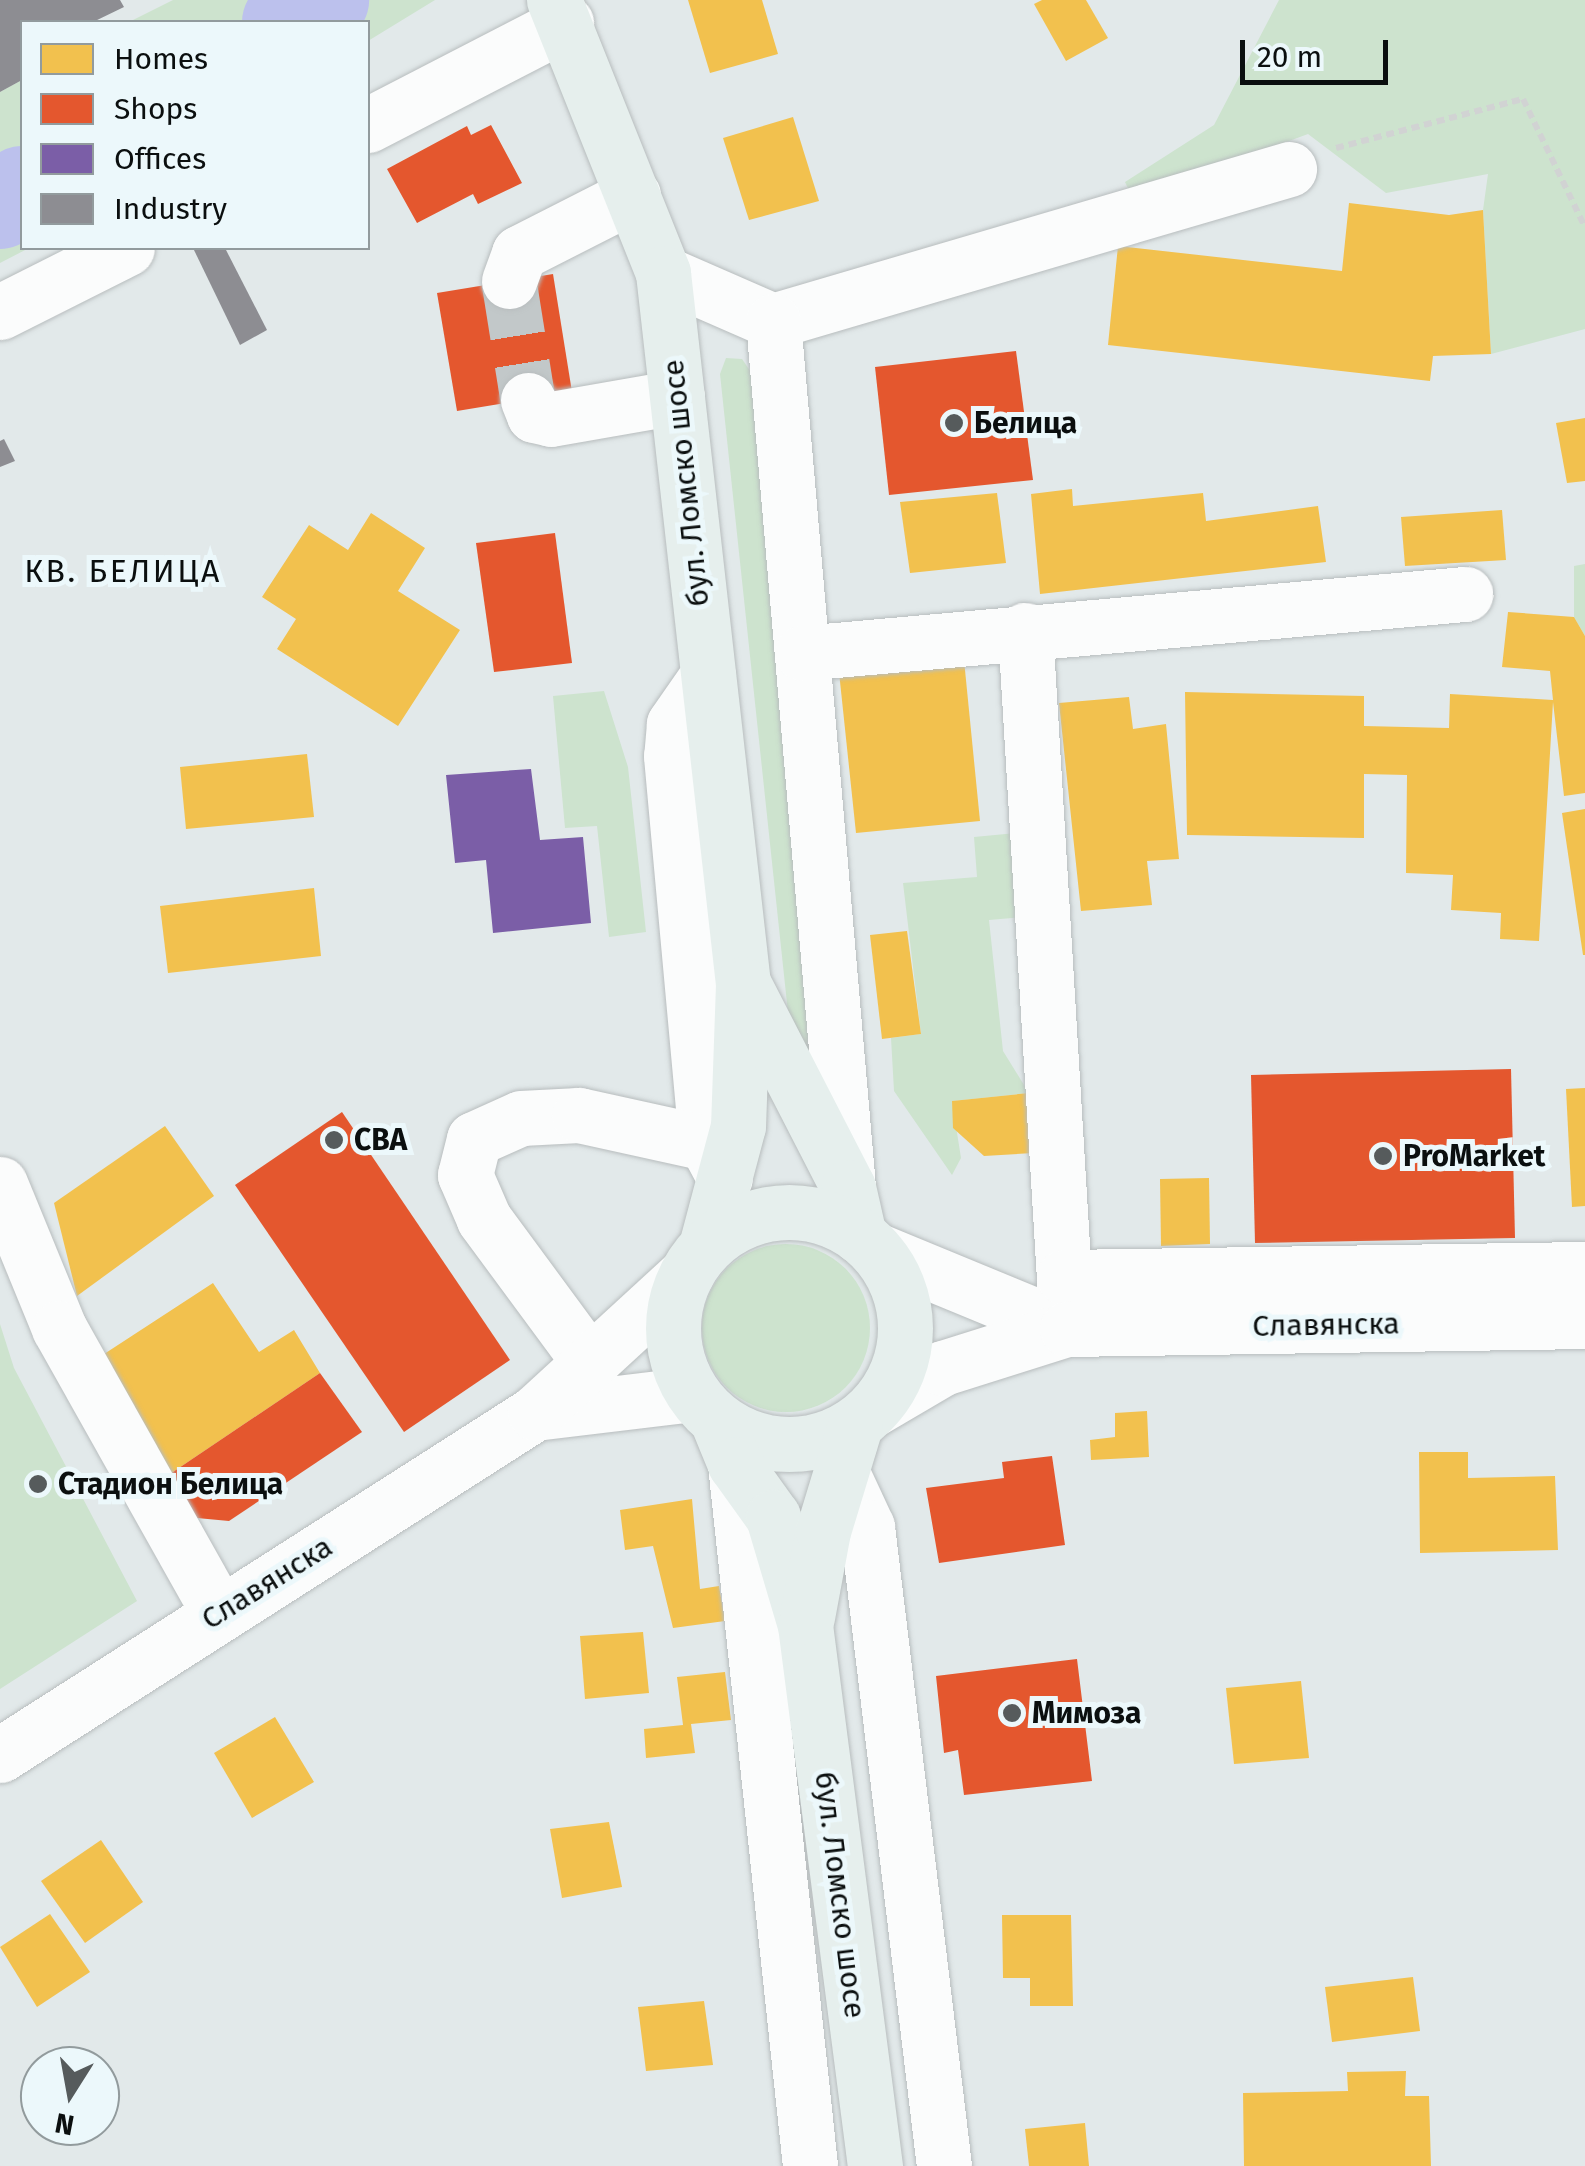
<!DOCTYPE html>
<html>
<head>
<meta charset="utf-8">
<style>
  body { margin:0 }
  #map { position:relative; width:1585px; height:2166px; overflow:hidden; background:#e2e9ea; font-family:"Fira Sans",sans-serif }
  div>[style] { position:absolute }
  .green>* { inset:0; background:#cde3ce }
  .round { border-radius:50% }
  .homes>* { inset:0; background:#f2c14e }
  .shops>* { inset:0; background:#e4572e }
  .offices>* { inset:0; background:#7b5ea7 }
  .industry>* { inset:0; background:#8d8d92 }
  .river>* { height:88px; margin:-44px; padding:0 44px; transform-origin:44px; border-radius:44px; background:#bcc1ed }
  .minor-tunnel>* { height:55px; margin-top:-27.5px; transform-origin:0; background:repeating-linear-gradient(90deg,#c2c8c9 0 55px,transparent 0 83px) }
  .path>* { height:6px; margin-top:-3px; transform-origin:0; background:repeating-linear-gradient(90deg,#d1d3d3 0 8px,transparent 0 13px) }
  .roads { filter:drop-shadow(0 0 2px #b8bdbe) drop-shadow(0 0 2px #b8bdbe) }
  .minor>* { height:55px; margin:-27.5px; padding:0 27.5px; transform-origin:27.5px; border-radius:27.5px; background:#fbfcfc }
  .major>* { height:55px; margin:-27.5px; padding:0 27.5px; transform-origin:27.5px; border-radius:27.5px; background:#e6efed }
  .major>.ring { margin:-27.5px; padding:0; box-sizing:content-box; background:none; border:55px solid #e6efed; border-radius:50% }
  .dots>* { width:28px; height:28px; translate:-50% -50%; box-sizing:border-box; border:5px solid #ecf8fb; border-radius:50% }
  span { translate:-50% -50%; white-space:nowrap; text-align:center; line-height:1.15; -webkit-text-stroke:10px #ecf8fb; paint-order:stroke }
  .poi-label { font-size:30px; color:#0b0f0f; font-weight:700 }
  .left { translate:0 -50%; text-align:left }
  .street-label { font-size:30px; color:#0b0f0f }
  .neighbourhood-label { font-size:32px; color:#0b0f0f; letter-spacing:2.5px }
  .legend { position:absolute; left:20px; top:20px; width:350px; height:230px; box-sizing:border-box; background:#ecf8fb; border:2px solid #929b9d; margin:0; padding:12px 18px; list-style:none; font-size:30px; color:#0b0f0f }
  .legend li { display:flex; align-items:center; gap:20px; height:50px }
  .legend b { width:50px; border:2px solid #929b9d }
  .north { position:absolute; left:20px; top:2046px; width:100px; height:100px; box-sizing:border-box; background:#ecf8fb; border:2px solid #929b9d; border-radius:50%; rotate:191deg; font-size:28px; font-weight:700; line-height:40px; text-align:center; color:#0b0f0f }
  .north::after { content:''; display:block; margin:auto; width:35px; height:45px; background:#565b5c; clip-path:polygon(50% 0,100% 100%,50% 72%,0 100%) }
  .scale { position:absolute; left:1240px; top:40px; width:148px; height:45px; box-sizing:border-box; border:5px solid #0b0f0f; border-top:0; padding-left:12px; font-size:30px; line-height:35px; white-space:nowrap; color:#0b0f0f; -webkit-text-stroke:8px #ecf8fb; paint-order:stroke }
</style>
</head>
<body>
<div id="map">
  <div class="green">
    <i style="clip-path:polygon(173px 0,435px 0,368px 41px,368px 22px,129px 22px)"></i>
    <i style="clip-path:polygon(1279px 0,1585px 0,1585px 329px,1491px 354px,1483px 210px,1488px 174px,1386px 193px,1308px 134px,1133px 199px,1125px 182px,1214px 125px)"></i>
    <i style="clip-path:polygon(22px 80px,22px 248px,29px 248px,0 263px,0 92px)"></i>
    <i style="clip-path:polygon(726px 358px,742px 359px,753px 375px,812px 1065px,789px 1022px,720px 374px)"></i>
    <i style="clip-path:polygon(1585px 564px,1585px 636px,1574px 617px,1574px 566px)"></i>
    <i style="clip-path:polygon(604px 691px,628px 767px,646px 932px,609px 937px,597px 826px,565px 828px,553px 696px)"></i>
    <i style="clip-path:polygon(1016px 833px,1023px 917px,989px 920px,1003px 1051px,1029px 1093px,952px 1101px,961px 1158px,952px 1175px,894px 1091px,891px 1038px,921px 1034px,903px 883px,977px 877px,974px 837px)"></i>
    <i class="round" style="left:702px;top:1244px;width:168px;height:168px"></i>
    <i style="clip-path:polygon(0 1324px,14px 1368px,137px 1601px,0 1689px)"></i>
  </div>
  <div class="homes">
    <i style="clip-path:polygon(688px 0,762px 0,778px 54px,710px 73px)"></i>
    <i style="clip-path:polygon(1042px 0,1086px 0,1108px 38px,1066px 61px,1034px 4px)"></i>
    <i style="clip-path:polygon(793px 117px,819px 201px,749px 220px,723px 138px)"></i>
    <i style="clip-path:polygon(1349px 203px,1449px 215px,1483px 210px,1491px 354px,1433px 356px,1430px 381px,1108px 345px,1118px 246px,1342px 271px)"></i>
    <i style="clip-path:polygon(1585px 418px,1585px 481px,1567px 483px,1556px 423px)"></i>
    <i style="clip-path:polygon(1072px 489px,1073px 506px,1203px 493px,1206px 521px,1318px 506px,1326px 562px,1040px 594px,1031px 494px)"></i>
    <i style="clip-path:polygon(997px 493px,1006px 563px,910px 573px,900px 502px)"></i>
    <i style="clip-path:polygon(1502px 510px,1506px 560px,1405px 566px,1401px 517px)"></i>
    <i style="clip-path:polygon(371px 513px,425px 548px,398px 591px,460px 630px,398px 726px,277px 649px,296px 619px,262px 597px,309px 525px,348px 550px)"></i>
    <i style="clip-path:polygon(1508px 612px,1574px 617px,1585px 636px,1585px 793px,1564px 796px,1553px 702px,1539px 941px,1500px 939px,1501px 913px,1451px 910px,1453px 875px,1406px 873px,1407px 775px,1364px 774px,1364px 838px,1187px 835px,1185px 692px,1364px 696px,1364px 726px,1449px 728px,1450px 694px,1553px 700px,1550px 671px,1502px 667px)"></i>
    <i style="clip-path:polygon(964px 660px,980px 821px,856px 833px,839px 672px)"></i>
    <i style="clip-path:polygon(1129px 697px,1133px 729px,1166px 724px,1179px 859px,1147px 861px,1152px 905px,1081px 911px,1059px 703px)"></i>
    <i style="clip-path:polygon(307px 754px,314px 817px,186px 829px,180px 767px)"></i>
    <i style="clip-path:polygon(1585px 809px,1585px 955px,1583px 955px,1562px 813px)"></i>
    <i style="clip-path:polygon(314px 888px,321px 956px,168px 973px,160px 906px)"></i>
    <i style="clip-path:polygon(907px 931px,921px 1034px,882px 1039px,870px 935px)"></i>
    <i style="clip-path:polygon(1585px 1088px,1585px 1206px,1572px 1207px,1566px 1089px)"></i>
    <i style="clip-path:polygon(1029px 1093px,1033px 1153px,984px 1156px,953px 1128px,952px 1101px)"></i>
    <i style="clip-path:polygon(165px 1126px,214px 1196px,77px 1296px,54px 1203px)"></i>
    <i style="clip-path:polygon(1209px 1178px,1210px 1244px,1161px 1246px,1160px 1179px)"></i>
    <i style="clip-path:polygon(213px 1283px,259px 1352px,294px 1330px,320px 1373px,167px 1476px,98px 1358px)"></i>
    <i style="clip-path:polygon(1147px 1411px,1149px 1457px,1091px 1460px,1090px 1440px,1115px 1437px,1115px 1413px)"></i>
    <i style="clip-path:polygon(1419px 1452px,1468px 1452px,1468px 1478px,1555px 1476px,1558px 1550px,1420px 1553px)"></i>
    <i style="clip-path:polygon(692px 1499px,700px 1589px,719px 1586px,725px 1621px,673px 1628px,653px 1546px,625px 1550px,620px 1510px)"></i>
    <i style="clip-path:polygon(643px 1632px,649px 1693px,585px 1699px,580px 1636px)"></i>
    <i style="clip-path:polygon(725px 1672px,731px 1720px,691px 1724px,695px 1753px,646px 1758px,644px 1729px,683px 1725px,677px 1677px)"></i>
    <i style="clip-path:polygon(1301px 1681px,1309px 1758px,1234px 1764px,1226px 1688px)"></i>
    <i style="clip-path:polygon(275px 1717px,314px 1782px,252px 1818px,214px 1753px)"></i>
    <i style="clip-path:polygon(609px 1822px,622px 1887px,562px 1898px,550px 1829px)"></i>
    <i style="clip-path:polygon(101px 1840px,143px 1902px,85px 1943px,41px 1881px)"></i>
    <i style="clip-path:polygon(50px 1914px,90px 1972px,37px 2007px,0 1947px)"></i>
    <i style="clip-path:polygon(1002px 1915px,1071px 1915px,1073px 2006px,1030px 2006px,1030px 1978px,1003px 1978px)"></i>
    <i style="clip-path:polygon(1413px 1977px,1420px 2031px,1332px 2042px,1325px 1987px)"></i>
    <i style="clip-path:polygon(704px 2001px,713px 2065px,646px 2071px,638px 2007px)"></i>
    <i style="clip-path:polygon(1406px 2071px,1405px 2096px,1429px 2096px,1431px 2166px,1244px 2166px,1243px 2093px,1348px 2091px,1347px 2072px)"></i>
    <i style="clip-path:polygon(1085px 2123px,1089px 2166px,1029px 2166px,1025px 2129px)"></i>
  </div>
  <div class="shops">
    <i style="clip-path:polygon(491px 125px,522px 183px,478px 204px,473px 194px,417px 223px,387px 169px,467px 126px,471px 135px)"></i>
    <i style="clip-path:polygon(553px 274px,572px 392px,457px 411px,437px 293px)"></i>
    <i style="clip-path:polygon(1016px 351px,1033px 480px,889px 495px,875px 367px)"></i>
    <i style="clip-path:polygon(555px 533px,572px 663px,494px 672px,476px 543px)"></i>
    <i style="clip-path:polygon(1511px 1069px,1515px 1238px,1255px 1243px,1251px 1075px)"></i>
    <i style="clip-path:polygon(342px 1112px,510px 1360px,404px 1432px,235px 1185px)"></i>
    <i style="clip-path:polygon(320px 1373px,362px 1432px,229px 1521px,197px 1518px,167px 1476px)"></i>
    <i style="clip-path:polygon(1052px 1456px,1065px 1545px,939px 1563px,926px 1488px,1004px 1478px,1002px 1462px)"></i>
    <i style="clip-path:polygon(1077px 1659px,1092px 1781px,964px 1795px,958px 1750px,944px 1753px,936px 1676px)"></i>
  </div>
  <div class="offices">
    <i style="clip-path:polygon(531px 769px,540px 840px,583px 837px,591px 923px,493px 933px,486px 860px,455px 863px,446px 775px)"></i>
  </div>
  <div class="industry">
    <i style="clip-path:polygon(0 0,120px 0,124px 7px,93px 22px,22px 22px,22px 80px,0 92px)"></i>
    <i style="clip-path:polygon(193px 248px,225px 248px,267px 330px,240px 345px)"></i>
    <i style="clip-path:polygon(4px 439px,15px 461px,0 467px,0 441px)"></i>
  </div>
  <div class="river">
    <i style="left:286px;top:22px;width:45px;rotate:-29.4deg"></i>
    <i style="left:0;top:205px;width:27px;rotate:-34deg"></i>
  </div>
  <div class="minor-tunnel">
    <i style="left:509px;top:281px;width:121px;rotate:80.9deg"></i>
  </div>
  <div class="path">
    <i style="left:1336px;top:148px;width:193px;rotate:-14.7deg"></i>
    <i style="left:1523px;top:99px;width:142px;rotate:64.2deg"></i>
  </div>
  <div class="roads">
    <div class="minor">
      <i style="left:368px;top:125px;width:223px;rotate:-27.3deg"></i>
      <i style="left:663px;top:273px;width:120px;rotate:23.6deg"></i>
      <i style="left:773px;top:321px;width:538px;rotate:-16.41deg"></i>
      <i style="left:509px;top:281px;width:30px;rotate:-70deg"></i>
      <i style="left:519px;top:253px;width:128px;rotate:-27deg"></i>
      <i style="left:0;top:312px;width:142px;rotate:-26.7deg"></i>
      <i style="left:773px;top:321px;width:869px;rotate:85.05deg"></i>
      <i style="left:528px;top:400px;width:16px;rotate:68deg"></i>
      <i style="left:534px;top:415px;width:17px;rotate:13deg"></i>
      <i style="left:551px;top:419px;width:128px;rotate:-9.9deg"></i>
      <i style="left:1025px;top:630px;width:700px;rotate:86.56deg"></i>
      <i style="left:802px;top:653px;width:666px;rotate:-5.09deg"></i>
      <i style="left:708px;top:675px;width:60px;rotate:124.8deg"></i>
      <i style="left:674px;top:724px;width:32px;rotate:95deg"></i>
      <i style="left:671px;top:756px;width:389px;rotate:84.8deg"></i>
      <i style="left:706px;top:1143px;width:40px;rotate:62deg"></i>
      <i style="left:0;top:1184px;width:156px;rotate:67.7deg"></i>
      <i style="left:59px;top:1328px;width:327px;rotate:60.7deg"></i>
      <i style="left:878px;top:1251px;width:204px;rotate:22.4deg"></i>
      <i style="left:1064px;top:1277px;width:521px;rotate:-0.88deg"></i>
      <i style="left:590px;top:1363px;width:179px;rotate:-126.4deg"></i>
      <i style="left:484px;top:1219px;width:48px;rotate:-113.4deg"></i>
      <i style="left:465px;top:1175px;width:37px;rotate:-76deg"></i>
      <i style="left:474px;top:1139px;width:51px;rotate:-24.1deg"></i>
      <i style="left:521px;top:1118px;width:58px;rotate:-3deg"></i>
      <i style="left:579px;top:1115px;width:130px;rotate:12.4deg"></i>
      <i style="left:873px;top:1409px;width:81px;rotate:-30.4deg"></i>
      <i style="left:943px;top:1368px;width:130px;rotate:-17.5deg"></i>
      <i style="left:1067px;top:1329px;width:518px;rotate:-0.88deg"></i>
      <i style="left:535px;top:1413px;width:159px;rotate:-6.9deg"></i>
      <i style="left:735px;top:1464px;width:706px;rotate:83.9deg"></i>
      <i style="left:841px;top:1471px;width:62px;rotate:65.1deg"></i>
      <i style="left:867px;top:1527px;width:644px;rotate:83.13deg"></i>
      <i style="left:0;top:1755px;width:635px;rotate:-32.59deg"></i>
      <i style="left:535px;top:1413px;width:205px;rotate:-42.6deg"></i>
    </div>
    <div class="major">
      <i style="left:554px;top:0;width:294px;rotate:68.2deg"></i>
      <i style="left:663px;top:273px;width:715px;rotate:83.58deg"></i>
      <i style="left:743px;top:984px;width:142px;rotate:92deg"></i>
      <i style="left:738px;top:1126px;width:124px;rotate:104.9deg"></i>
      <i style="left:745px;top:987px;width:225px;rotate:62.8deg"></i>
      <i style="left:848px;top:1187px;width:50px;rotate:77.3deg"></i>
      <i class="ring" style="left:673px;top:1212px;width:177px;height:177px"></i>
      <i style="left:717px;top:1420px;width:48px;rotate:67.8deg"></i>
      <i style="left:735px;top:1464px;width:65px;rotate:54.4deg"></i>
      <i style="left:773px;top:1517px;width:113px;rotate:73.5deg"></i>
      <i style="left:805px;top:1625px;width:546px;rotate:82.63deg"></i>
      <i style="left:807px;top:1617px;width:87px;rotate:-79.5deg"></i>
      <i style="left:823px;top:1531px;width:110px;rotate:-73.1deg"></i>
    </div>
  </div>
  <div class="dots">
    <i style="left:954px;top:423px;background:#565b5c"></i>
    <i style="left:334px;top:1140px;background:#565b5c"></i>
    <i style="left:1383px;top:1156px;background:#565b5c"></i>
    <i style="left:38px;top:1484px;background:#565b5c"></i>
    <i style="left:1012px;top:1713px;background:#565b5c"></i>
  </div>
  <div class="poi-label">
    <span class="left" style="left:974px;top:423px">Белица</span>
    <span class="left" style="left:354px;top:1140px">CBA</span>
    <span class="left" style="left:1403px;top:1156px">ProMarket</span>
    <span class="left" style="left:58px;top:1484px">Стадион Белица</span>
    <span class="left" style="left:1032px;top:1713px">Мимоза</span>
  </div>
  <div class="street-label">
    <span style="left:686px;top:483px;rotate:-96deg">бул. Ломско шосе</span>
    <span style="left:1326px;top:1325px;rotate:-1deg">Славянска</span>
    <span style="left:267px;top:1583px;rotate:-32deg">Славянска</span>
    <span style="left:840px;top:1895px;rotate:83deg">бул. Ломско шосе</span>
  </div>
  <div class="neighbourhood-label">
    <span style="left:123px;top:571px">КВ. БЕЛИЦА</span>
  </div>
  <ul class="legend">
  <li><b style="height:28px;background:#f2c14e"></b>Homes</li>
  <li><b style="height:28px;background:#e4572e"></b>Shops</li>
  <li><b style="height:28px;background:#7b5ea7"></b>Offices</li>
  <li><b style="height:28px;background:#8d8d92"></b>Industry</li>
  </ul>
  <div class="north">N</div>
  <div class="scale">20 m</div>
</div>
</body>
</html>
